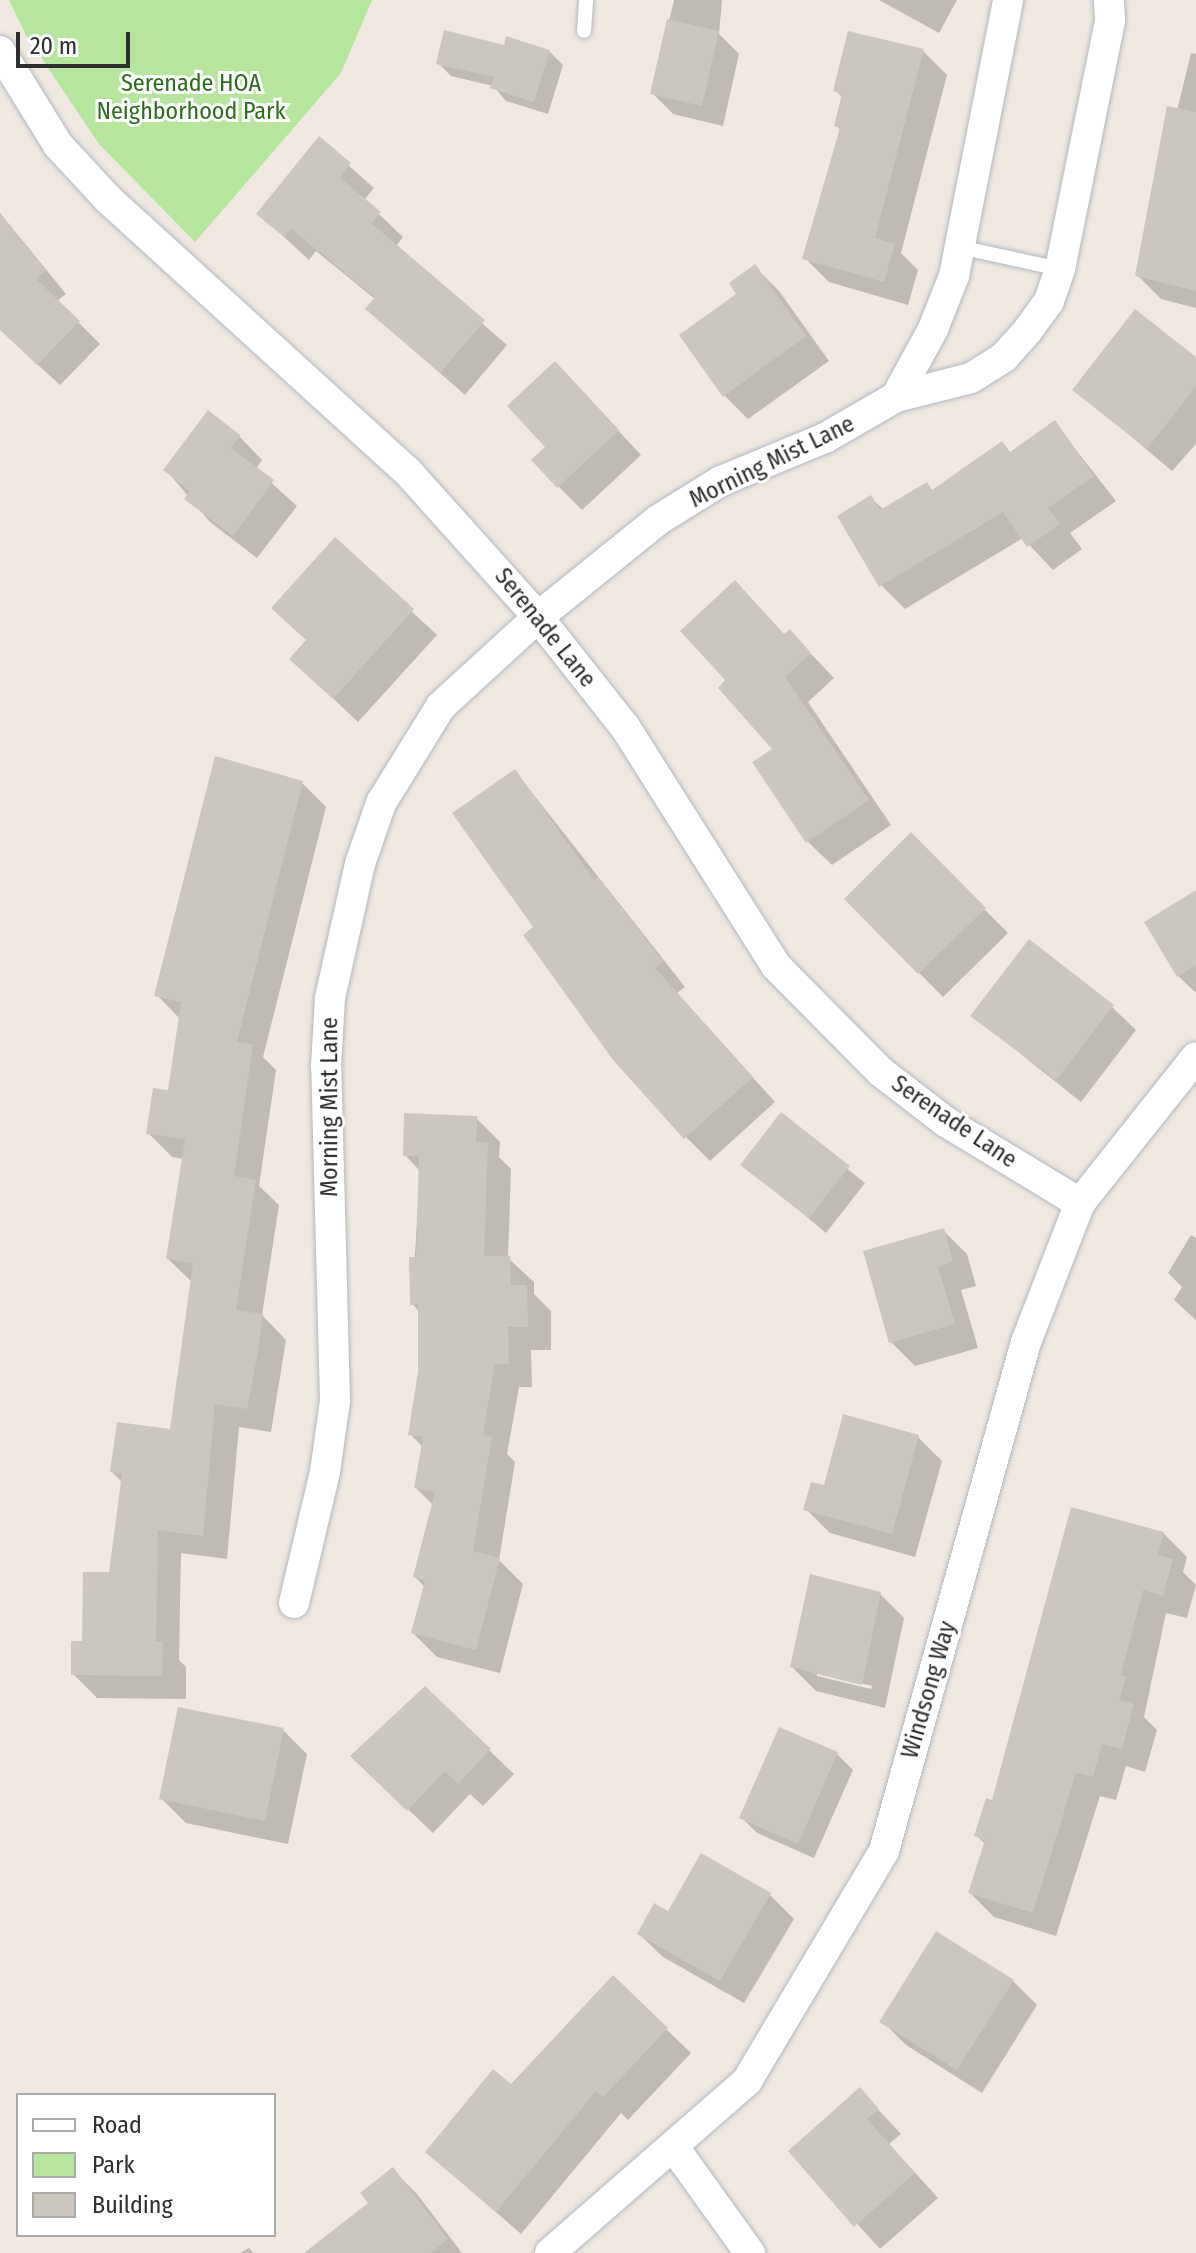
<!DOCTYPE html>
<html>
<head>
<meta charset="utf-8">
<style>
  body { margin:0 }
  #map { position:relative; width:1196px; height:2253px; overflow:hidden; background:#efe9e1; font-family:"Fira Sans Condensed",sans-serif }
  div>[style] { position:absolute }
  .green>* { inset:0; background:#b6e59e }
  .shadow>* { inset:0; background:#0003 }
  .building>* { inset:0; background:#cbc7bf }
  .roads { filter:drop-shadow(0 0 2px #b4b7c1) drop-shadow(0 0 2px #b4b7c1) }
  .service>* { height:14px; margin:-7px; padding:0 7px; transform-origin:7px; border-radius:7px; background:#fff }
  .minor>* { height:30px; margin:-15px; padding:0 15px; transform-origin:15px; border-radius:15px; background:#fff }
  span { translate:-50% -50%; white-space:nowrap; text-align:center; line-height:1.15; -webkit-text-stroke:6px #fff; paint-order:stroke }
  .park-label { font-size:24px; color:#2c6e1b }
  .street-label { font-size:24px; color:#2e2e2e }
  .legend { position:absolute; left:16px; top:2093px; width:260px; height:144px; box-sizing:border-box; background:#fff; border:2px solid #ababab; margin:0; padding:10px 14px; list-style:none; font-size:24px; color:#2e2e2e }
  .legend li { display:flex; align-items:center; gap:16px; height:40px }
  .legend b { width:40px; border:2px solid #ababab }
  .scale { position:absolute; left:16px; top:32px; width:114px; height:36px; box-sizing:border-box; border:4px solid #2e2e2e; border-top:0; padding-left:10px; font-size:24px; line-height:28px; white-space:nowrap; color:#2e2e2e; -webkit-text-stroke:6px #fff; paint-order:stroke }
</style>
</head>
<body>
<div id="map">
  <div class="green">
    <i style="clip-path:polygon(9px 0,372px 0,341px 73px,195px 242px,99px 144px,26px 35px)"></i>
  </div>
  <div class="shadow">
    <i style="clip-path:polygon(674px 0,722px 0,719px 34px,739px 54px,723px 126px,673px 114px,652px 93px)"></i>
    <i style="clip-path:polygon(879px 0,957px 0,939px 33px)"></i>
    <i style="clip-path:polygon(505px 48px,549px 51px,563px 65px,548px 114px,506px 101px,493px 86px,451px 76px,438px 63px)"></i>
    <i style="clip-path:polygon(923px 51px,947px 75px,901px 253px,918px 270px,908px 305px,829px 282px,805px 258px,842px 131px,836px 126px,843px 98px,835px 90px)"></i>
    <i style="clip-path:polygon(1191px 53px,1196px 54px,1196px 308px,1161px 299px,1137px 275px)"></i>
    <i style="clip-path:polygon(319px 139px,374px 188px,364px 200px,403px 237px,395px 247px,507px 345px,465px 395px,367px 309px,375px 299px,316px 251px,309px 260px,259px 214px)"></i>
    <i style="clip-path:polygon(0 213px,66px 294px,57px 301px,100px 344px,60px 385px,0 330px)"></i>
    <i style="clip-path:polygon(755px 267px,779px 291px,829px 361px,748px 419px,724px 395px,739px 294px)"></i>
    <i style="clip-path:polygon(1196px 360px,1196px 444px,1172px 471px,1075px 389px)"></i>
    <i style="clip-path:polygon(578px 387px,641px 455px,582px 510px,558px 486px,548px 447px)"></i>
    <i style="clip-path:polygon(1055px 423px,1116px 501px,1070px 533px,1082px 549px,1053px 570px,1023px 538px,905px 609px,881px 585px,871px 498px,884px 510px,927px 484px,933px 491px,1002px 444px,1012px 454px)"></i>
    <i style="clip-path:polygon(239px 436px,262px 460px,256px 469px,297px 506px,257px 558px,210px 522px,166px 470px)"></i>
    <i style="clip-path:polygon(335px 540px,437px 635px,358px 722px,316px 682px,308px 641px)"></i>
    <i style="clip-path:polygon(790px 632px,834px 678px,808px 702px,891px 825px,832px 865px,808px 842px,775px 749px)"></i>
    <i style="clip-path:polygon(515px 771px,685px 987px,677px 993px,775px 1102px,710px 1161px,686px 1137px,536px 927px)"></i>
    <i style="clip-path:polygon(302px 783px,326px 807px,263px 1057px,276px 1070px,259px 1186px,279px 1205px,262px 1315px,286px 1340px,271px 1432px,239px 1427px,227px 1559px,181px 1553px,179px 1660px,186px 1667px,186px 1699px,97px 1698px,73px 1674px,110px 1574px,123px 1483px,112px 1472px,172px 1431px,192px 1282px,168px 1259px,184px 1159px,172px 1157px,148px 1133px,170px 1092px,180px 1019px,157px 995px)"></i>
    <i style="clip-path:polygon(911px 835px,1008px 933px,943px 997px,846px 899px)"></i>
    <i style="clip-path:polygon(1196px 892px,1196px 991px,1195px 992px,1178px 976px)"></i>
    <i style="clip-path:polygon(1112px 1007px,1136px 1030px,1081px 1102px,973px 1016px)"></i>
    <i style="clip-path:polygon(781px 1115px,865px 1183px,826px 1233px,743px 1164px)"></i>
    <i style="clip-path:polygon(476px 1118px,500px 1142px,499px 1157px,511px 1169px,508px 1258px,534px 1282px,534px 1294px,551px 1311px,551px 1350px,531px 1350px,532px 1387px,519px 1387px,507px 1454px,515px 1462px,499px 1560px,523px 1584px,500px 1673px,437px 1657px,413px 1633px,425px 1587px,415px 1577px,433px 1505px,416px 1488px,423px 1447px,410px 1434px,420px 1372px,420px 1312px,412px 1304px,420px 1171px,405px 1155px)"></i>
    <i style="clip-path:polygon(943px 1230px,967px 1254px,976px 1286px,961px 1290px,978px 1348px,915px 1366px,891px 1342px)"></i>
    <i style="clip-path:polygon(1191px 1235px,1196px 1238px,1196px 1320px,1174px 1300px,1182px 1287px,1168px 1273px)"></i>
    <i style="clip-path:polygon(918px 1437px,942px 1461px,915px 1557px,830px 1533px,806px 1509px,825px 1488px)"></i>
    <i style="clip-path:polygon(1163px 1533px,1187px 1557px,1183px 1572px,1196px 1585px,1187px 1618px,1166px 1613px,1144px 1717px,1157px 1730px,1145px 1772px,1126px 1766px,1116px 1800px,1100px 1796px,1056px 1936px,994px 1917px,970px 1893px,986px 1845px,976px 1835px)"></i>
    <i style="clip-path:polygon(evenodd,880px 1594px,904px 1618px,885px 1708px,816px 1691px,792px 1667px,880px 1594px,817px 1672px,872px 1686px,871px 1689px,817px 1676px,817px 1672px)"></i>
    <i style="clip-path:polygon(425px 1688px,514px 1774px,483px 1806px,470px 1794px,433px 1833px,376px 1779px)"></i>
    <i style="clip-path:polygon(283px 1730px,307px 1754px,288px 1844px,186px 1823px,162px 1799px)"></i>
    <i style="clip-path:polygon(837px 1754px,853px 1770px,814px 1858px,757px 1833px,741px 1817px)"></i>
    <i style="clip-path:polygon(702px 1856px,770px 1895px,794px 1919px,744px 2003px,663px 1957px,639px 1934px,669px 1914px)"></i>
    <i style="clip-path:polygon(613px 1978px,691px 2053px,628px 2120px,621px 2113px,521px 2234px,427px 2152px,511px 2087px)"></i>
    <i style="clip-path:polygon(1013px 1981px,1037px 2005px,982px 2093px,906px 2045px,882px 2021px)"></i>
    <i style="clip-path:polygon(860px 2090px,901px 2134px,889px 2144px,938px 2198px,880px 2249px,791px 2151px)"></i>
    <i style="clip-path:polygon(393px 2170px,417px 2194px,462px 2253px,340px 2253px)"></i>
    <i style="clip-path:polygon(249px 2248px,254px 2253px,240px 2253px)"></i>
  </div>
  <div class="building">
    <i style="clip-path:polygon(667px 19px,719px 31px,702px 106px,650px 94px)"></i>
    <i style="clip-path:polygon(444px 30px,504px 45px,506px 36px,550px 50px,534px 102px,490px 88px,494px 77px,436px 64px)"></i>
    <i style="clip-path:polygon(848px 31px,924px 49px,875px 238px,895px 244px,884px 282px,802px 259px,840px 128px,834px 126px,842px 94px,833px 91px)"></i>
    <i style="clip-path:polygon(1167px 106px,1196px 112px,1196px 291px,1135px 276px)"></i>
    <i style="clip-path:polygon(319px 136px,351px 163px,340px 178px,381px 212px,371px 223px,485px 320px,440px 373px,365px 309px,375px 297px,291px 229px,284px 237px,256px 214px)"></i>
    <i style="clip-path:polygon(0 214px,46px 271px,36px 279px,80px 321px,37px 365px,0 329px)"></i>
    <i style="clip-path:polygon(755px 264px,806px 336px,723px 397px,679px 335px,736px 294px,729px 283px)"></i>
    <i style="clip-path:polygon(1135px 309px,1196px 357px,1196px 386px,1147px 449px,1072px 390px)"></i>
    <i style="clip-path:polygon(555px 361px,619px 430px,557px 488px,531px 460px,545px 447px,507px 406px)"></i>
    <i style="clip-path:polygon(208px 410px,240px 435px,231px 448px,274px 480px,233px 536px,184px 499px,190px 491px,163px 470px)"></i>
    <i style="clip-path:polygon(1055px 420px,1094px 476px,1048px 508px,1060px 524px,1027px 547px,1003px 512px,879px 587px,837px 516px,871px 495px,880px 510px,927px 482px,932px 490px,1002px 441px,1010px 452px)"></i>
    <i style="clip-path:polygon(335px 537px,414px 609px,333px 699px,289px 659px,306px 640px,271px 608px)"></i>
    <i style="clip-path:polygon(735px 580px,784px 634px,790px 629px,811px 653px,785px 677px,869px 800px,806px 843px,752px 762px,772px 749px,718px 688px,725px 680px,680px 631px)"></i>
    <i style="clip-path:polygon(215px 756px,303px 781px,237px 1042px,253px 1044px,234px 1176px,256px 1180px,236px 1310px,263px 1314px,258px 1352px,247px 1409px,215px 1404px,203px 1536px,158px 1530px,156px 1641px,163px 1641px,162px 1676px,71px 1675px,71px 1641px,82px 1641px,83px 1572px,109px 1572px,122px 1474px,110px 1472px,117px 1422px,170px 1429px,193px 1263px,166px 1259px,185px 1139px,146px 1134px,153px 1088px,168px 1090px,181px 1002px,154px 996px)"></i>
    <i style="clip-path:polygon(515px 769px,594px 880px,598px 877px,663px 962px,655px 968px,753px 1077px,684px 1139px,613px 1060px,523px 935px,533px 927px,452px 813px)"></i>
    <i style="clip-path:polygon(911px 832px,986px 908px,918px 974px,844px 899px)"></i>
    <i style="clip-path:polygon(1196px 890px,1196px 965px,1177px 977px,1144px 922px)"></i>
    <i style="clip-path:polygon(1029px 939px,1114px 1005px,1056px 1080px,970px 1016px)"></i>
    <i style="clip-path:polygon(781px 1112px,850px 1166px,809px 1218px,740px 1165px)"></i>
    <i style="clip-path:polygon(404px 1113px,477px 1116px,476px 1142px,488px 1143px,484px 1256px,510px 1256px,511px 1285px,527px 1285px,528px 1327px,508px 1327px,509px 1364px,495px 1364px,483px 1435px,492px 1436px,473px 1551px,500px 1558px,476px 1650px,411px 1633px,425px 1581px,413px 1577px,435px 1492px,414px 1488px,423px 1437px,408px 1435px,418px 1372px,418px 1304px,410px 1305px,409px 1257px,416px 1257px,419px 1156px,403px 1156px)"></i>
    <i style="clip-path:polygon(944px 1228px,953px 1262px,938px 1267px,955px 1324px,889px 1343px,863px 1251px)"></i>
    <i style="clip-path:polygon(843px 1414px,919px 1435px,892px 1534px,803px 1510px,811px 1482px,824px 1485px)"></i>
    <i style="clip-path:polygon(1071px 1507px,1164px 1532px,1158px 1555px,1173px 1559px,1163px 1596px,1143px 1590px,1121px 1675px,1126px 1677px,1119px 1700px,1134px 1704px,1122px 1749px,1102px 1744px,1093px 1777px,1076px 1773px,1033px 1913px,968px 1893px,985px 1840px,974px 1836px,986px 1798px,992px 1800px)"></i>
    <i style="clip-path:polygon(810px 1574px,881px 1592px,862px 1685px,790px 1667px)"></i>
    <i style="clip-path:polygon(425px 1686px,491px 1749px,458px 1784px,445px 1771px,407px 1811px,350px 1756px)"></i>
    <i style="clip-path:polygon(178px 1707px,284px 1728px,265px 1821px,159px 1799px)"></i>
    <i style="clip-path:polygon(779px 1727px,838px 1752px,798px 1844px,739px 1818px)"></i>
    <i style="clip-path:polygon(701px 1853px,771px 1893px,720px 1981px,637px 1934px,654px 1903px,668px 1911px)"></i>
    <i style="clip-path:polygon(936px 1931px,1014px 1980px,957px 2070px,879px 2022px)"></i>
    <i style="clip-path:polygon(613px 1975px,668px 2028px,603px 2097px,596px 2091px,496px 2212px,425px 2152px,493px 2069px,511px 2084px)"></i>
    <i style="clip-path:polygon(860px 2087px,879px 2109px,867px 2119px,915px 2173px,854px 2227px,788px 2151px)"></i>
    <i style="clip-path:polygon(393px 2167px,448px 2239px,431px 2253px,304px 2253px,368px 2203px,360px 2193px)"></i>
  </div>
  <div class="roads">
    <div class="service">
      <i style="left:584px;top:31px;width:31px;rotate:-86deg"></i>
      <i style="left:959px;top:247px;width:103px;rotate:12.3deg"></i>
    </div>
    <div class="minor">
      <i style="left:0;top:51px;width:110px;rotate:58.3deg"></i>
      <i style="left:58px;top:145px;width:75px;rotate:47.2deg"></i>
      <i style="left:109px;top:200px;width:403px;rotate:42.3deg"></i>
      <i style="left:407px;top:471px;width:196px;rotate:48.1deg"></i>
      <i style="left:538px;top:617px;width:140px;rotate:51.7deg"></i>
      <i style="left:625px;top:727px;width:283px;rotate:57.7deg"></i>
      <i style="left:776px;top:966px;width:149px;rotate:45.3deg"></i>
      <i style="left:881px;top:1072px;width:82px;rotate:37.6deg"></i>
      <i style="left:946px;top:1122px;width:157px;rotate:31.2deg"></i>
      <i style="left:896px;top:397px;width:77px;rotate:-61.4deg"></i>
      <i style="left:933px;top:329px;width:57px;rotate:-68.4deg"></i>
      <i style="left:954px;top:276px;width:281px;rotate:-78.9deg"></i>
      <i style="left:294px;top:1603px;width:135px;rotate:-76.7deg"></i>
      <i style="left:325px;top:1472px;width:72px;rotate:-82deg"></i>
      <i style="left:335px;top:1401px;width:335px;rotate:-91.5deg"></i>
      <i style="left:326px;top:1066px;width:68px;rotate:-86.6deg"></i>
      <i style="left:330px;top:998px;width:137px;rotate:-77.4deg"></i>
      <i style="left:360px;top:864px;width:65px;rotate:-71deg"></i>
      <i style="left:381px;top:803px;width:114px;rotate:-58.3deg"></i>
      <i style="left:441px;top:706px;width:132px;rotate:-42.5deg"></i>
      <i style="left:538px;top:617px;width:154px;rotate:-38.9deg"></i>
      <i style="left:658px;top:520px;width:74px;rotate:-31.8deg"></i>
      <i style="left:721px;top:481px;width:113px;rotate:-22.5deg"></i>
      <i style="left:825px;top:438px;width:82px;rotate:-30deg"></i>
      <i style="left:896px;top:397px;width:77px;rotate:-14.2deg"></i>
      <i style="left:971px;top:378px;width:39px;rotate:-32deg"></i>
      <i style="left:1004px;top:357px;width:36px;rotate:-48deg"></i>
      <i style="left:1028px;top:330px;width:36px;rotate:-54deg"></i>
      <i style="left:1049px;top:301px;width:34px;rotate:-71deg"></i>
      <i style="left:1060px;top:269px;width:254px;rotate:-78.6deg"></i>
      <i style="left:1110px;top:20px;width:20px;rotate:-93deg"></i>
      <i style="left:673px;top:2146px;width:132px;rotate:54.3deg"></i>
      <i style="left:550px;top:2253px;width:262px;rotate:-41.1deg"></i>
      <i style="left:747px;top:2081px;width:268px;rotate:-59.2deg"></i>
      <i style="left:884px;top:1851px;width:528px;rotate:-74.41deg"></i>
      <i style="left:1026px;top:1342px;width:149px;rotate:-68.8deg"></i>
      <i style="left:1080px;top:1203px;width:186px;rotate:-51.5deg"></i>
    </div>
  </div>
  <div class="park-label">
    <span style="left:191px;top:98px">Serenade HOA<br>Neighborhood Park</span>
  </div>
  <div class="street-label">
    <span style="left:772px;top:462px;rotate:-26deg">Morning Mist Lane</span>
    <span style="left:545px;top:628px;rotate:51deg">Serenade Lane</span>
    <span style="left:330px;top:1107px;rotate:-90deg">Morning Mist Lane</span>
    <span style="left:954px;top:1122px;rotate:34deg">Serenade Lane</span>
    <span style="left:929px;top:1690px;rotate:-74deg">Windsong Way</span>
  </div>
  <ul class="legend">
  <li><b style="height:10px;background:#fff"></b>Road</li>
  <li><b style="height:22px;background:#b6e59e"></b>Park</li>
  <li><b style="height:22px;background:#cbc7bf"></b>Building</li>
  </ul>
  <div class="scale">20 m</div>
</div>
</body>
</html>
